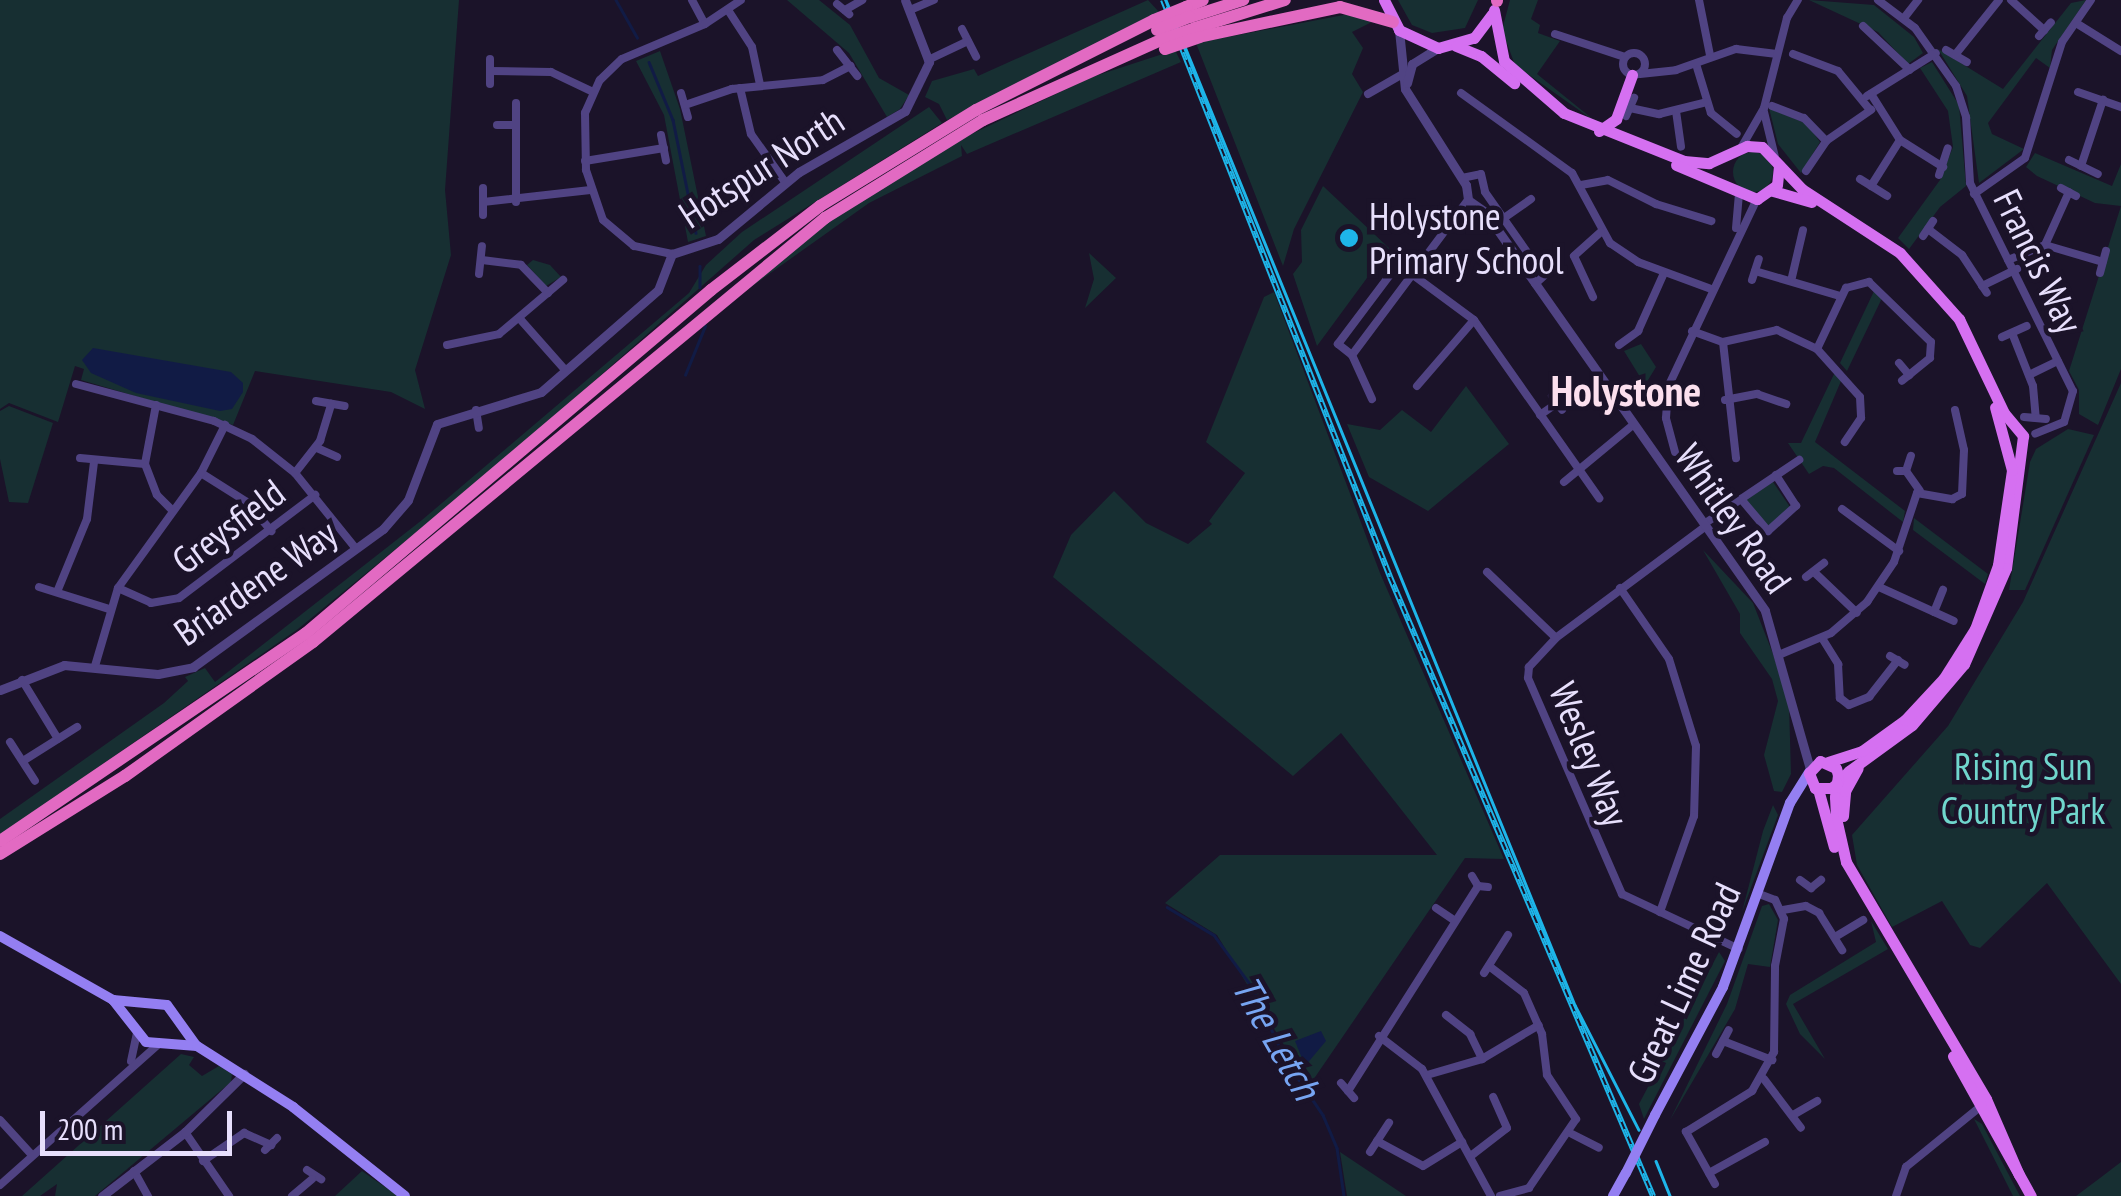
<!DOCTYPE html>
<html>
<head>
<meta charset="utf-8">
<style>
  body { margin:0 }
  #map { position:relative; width:2121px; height:1196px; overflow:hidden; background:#1b1329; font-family:"PT Sans Narrow",sans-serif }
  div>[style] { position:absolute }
  .green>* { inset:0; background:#172f32 }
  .round { border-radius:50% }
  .water>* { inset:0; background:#111b45 }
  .stream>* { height:2.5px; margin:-1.25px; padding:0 1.25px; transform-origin:1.25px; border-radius:1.25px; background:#111b45 }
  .minor>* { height:8px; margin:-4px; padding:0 4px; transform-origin:4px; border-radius:4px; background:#504383 }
  .minor>.ring { margin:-4px; padding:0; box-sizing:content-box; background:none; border:8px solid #504383; border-radius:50% }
  .tertiary>* { height:9px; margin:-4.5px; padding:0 4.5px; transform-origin:4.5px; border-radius:4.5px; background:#504383 }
  .secondary>* { height:10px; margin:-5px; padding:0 5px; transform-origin:5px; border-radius:5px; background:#947ff2 }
  .primary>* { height:11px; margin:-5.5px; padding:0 5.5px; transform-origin:5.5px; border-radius:5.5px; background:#d570f1 }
  .trunk>* { height:12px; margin:-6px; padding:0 6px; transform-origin:6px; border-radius:6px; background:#e26ac2 }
  .tram>* { height:2.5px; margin:-1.25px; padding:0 1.25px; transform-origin:1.25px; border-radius:1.25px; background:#1eb5e9 }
  .rail>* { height:6px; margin-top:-3px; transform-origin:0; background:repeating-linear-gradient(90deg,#1b1329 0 8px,#1eb5e9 0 16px); box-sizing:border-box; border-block:2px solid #1eb5e9 }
  .secondary-bridge>* { height:10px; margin:-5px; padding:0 5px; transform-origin:5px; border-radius:5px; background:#947ff2 }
  .trunk-bridge>* { height:12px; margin:-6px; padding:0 6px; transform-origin:6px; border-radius:6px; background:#e26ac2 }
  .dots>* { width:28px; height:28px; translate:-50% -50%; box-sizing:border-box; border:5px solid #1b1329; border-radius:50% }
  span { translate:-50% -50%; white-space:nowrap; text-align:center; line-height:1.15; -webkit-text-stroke:9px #1b1329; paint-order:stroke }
  .street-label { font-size:38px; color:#e7dffc }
  .poi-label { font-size:38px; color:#e7dffc }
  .left { translate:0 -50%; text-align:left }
  .park-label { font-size:38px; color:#70d6cd }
  .water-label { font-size:40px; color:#77a5f2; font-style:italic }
  .quarter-label { font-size:42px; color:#fce0ee; font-weight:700 }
  .scale { position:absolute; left:40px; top:1111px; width:192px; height:45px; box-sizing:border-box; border:5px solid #e7dffc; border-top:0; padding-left:12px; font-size:30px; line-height:35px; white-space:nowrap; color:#e7dffc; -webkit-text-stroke:8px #1b1329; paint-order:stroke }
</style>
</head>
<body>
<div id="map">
  <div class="green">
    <i style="clip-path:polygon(0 0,459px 0,445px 190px,451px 255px,415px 370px,425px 409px,391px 392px,255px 371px,233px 425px,81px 380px,84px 369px,75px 366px,58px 422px,9px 403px,0 409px)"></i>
    <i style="clip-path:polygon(787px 0,819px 0,850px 25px,879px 78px,909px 95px,900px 109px,887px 117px,849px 53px)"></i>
    <i style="clip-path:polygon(1148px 0,1159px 12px,947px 120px,939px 104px,925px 97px,932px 81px,974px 69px,978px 76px)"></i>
    <i style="clip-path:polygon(1398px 0,1478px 0,1465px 28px,1432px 33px,1412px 25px)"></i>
    <i style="clip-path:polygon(1510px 0,1538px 0,1531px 19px,1540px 25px,1538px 33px,1560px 41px,1537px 74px,1600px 125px,1515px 65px,1502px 30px)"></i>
    <i style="clip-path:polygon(1809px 0,1874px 5px,1914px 37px,1923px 53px,1908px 64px,1878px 32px)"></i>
    <i style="clip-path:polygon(2086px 0,2052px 50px,2050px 68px,2036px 58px,1988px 123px,1992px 134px,2024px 149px,1979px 183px,1967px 96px,1938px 49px,2003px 89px,2071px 3px)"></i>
    <i style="clip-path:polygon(1354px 13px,1374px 21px,1352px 32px,1363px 48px,1352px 74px,1363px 92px,1294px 229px,1283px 266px,1196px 43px)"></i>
    <i style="clip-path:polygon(1175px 50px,1181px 62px,967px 154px,961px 145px,962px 156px,869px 203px,727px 304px,842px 211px,959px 140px,1092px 77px)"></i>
    <i style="clip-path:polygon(660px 51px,680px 109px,706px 236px,688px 242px,664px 115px,636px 61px)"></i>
    <i style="clip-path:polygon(1932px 62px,1959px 105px,1966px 186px,1940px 207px,1909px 249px,1898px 238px,1940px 180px,1953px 147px,1948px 111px,1920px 68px)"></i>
    <i style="clip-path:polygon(929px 107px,942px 123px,754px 240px,508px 457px,298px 629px,0 835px,0 819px,164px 703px,188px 681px,185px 677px,205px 668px,215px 682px,422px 520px,689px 293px,706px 265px,742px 232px)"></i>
    <i style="clip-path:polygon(1769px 108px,1807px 124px,1820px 142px,1801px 173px,1778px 144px)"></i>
    <i class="round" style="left:1733px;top:152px;width:40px;height:40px"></i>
    <i style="clip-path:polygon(2035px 153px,2112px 186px,2121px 164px,2121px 369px,2098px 425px,2079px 414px,2079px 390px,2069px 371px,2121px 206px,2095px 203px,2037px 176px,2026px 167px)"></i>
    <i style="clip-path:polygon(1323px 186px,1389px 248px,1317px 346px,1293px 274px,1302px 262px,1301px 230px)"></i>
    <i style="clip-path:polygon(1089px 253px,1116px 278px,1085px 308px,1094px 279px)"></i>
    <i style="clip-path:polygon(533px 260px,550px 265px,561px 277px,546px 286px,527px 265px)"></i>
    <i style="clip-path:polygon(1875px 289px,1883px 296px,1847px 371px,1840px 363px)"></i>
    <i style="clip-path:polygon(1274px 292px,1380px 573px,1504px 859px,1465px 858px,1309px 1086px,1217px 935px,1165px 903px,1220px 855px,1437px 855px,1341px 733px,1293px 776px,1053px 577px,1071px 535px,1114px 491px,1146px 523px,1188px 544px,1212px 524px,1209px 521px,1245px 473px,1206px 442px,1264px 297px)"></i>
    <i style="clip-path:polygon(1641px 344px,1656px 367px,1645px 385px,1624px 351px)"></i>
    <i style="clip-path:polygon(1835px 372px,1841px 381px,1815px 442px,1905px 511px,1903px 522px,1834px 468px,1823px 466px,1809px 474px,1788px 443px,1801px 443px)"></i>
    <i style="clip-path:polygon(2121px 383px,2121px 984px,2047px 883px,1980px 948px,1970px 945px,1942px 901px,1892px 927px,1857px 865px,1852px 835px,1948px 726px,2023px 602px)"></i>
    <i style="clip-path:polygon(1466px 386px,1509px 444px,1428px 511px,1369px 477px,1347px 424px,1380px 430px,1402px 410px,1431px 432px)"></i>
    <i style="clip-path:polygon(9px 406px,53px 423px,28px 503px,9px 502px,0 459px,0 411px)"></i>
    <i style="clip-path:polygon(2068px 429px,2094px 435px,2025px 590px,2009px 590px,2030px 462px,2036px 449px)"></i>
    <i style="clip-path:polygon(1773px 482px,1792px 510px,1765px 528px,1746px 500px)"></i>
    <i style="clip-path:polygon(1914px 518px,1988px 574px,1985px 584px,1913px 530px)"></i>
    <i style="clip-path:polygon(1703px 550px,1753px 603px,1773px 654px,1789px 704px,1791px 774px,1782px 792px,1774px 791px,1764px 755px,1778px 701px,1772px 679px,1740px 633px,1740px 614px)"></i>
    <i style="clip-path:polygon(1773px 805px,1778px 815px,1742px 912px,1763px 831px)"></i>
    <i style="clip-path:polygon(1769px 904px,1778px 920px,1770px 967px,1748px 964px,1735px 1009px,1670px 1120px,1727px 1004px,1762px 906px)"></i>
    <i style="clip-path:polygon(1871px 921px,1888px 949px,1793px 1004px,1825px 1059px,1800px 1034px,1786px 1004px,1790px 995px,1876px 942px)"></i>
    <i style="clip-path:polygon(1719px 952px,1725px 961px,1644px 1119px,1639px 1104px)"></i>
    <i style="clip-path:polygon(181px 1054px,194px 1057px,189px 1065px,202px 1076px,219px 1066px,232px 1074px,231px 1082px,95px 1196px,55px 1196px,57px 1184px,40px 1196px,22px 1196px)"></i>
    <i style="clip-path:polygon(1974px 1119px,1982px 1124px,2020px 1196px,2013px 1196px)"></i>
    <i style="clip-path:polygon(1340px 1152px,1406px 1196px,1347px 1196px)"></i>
    <i style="clip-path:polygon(2121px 1162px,2121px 1196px,2076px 1196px,2100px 1178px)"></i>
    <i style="clip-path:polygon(362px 1171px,398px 1196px,335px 1196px)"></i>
  </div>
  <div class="water">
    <i style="clip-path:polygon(93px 348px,231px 372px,243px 383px,243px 392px,232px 409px,220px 411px,136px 393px,91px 373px,82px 360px)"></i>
    <i style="clip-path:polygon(1321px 1031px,1326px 1041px,1305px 1066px,1295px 1041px)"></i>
  </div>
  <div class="stream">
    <i style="left:616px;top:0;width:43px;rotate:60.4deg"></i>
    <i style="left:649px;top:62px;width:63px;rotate:67.5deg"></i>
    <i style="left:673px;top:120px;width:115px;rotate:78.5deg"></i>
    <i style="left:700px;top:266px;width:21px;rotate:90deg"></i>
    <i style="left:685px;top:375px;width:53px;rotate:-67.8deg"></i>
    <i style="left:1167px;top:907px;width:55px;rotate:30.8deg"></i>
    <i style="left:1214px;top:935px;width:64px;rotate:53.8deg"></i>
    <i style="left:1252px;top:987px;width:79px;rotate:65.4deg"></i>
    <i style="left:1285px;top:1059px;width:68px;rotate:55.8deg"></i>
    <i style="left:1323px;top:1115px;width:36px;rotate:67deg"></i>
    <i style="left:1337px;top:1148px;width:49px;rotate:81.7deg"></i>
  </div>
  <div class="minor">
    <i style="left:692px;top:0;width:27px;rotate:62deg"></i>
    <i style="left:1699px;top:0;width:56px;rotate:78.7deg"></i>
    <i style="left:1878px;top:0;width:46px;rotate:37.1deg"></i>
    <i style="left:1915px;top:28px;width:71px;rotate:54.7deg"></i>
    <i style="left:1956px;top:86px;width:33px;rotate:72deg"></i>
    <i style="left:1966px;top:117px;width:66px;rotate:86.5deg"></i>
    <i style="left:1970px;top:183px;width:232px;rotate:63.7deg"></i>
    <i style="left:2073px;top:391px;width:32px;rotate:106deg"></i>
    <i style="left:2064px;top:422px;width:31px;rotate:158deg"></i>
    <i style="left:2011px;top:0;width:45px;rotate:42.3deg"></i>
    <i style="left:837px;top:4px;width:16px;rotate:40deg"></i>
    <i style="left:728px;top:10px;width:44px;rotate:57deg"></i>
    <i style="left:752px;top:47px;width:39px;rotate:78deg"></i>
    <i style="left:845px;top:10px;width:20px;rotate:-30deg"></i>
    <i style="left:910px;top:10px;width:26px;rotate:-23deg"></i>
    <i style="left:1904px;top:18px;width:23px;rotate:-52deg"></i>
    <i style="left:2076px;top:23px;width:53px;rotate:31.9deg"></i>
    <i style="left:1863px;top:26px;width:64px;rotate:43.1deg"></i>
    <i style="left:962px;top:29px;width:31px;rotate:63deg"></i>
    <i style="left:1555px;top:34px;width:74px;rotate:18.2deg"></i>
    <i style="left:2039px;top:36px;width:18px;rotate:-49deg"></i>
    <i style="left:837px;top:50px;width:33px;rotate:52deg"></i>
    <i style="left:1946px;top:50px;width:24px;rotate:30deg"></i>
    <i class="ring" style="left:1623px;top:53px;width:14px;height:14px"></i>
    <i style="left:1793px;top:54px;width:48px;rotate:20.7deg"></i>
    <i style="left:1838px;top:71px;width:50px;rotate:50.6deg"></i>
    <i style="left:1955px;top:55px;width:70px;rotate:-51.3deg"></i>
    <i style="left:928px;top:60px;width:44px;rotate:-25.4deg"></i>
    <i style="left:1696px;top:64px;width:51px;rotate:73deg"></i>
    <i style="left:1711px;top:113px;width:33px;rotate:39deg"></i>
    <i style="left:490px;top:71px;width:61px;rotate:0.9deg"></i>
    <i style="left:551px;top:72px;width:47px;rotate:25.5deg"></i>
    <i style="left:1640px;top:74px;width:36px;rotate:-6deg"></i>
    <i style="left:1676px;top:70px;width:64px;rotate:-19.3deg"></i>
    <i style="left:1736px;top:49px;width:41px;rotate:7deg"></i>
    <i style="left:490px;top:84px;width:25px;rotate:-90deg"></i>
    <i style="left:740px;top:88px;width:47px;rotate:76.6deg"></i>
    <i style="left:751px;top:134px;width:59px;rotate:54.7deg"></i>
    <i style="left:2078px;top:92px;width:46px;rotate:19.2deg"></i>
    <i style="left:681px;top:93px;width:25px;rotate:74deg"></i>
    <i style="left:1461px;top:93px;width:137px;rotate:35.8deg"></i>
    <i style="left:1572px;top:173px;width:80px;rotate:61.5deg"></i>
    <i style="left:1610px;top:243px;width:34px;rotate:34deg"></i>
    <i style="left:1638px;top:262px;width:78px;rotate:20.3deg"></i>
    <i style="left:1368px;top:94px;width:39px;rotate:-30deg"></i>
    <i style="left:1871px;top:94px;width:54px;rotate:57.8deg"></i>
    <i style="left:1900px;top:140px;width:51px;rotate:32.1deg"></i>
    <i style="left:1867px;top:96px;width:81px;rotate:-31.9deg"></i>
    <i style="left:685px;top:105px;width:50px;rotate:-18.8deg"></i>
    <i style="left:732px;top:89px;width:91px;rotate:-5.6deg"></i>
    <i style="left:823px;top:80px;width:31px;rotate:-27deg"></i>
    <i style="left:1772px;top:106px;width:34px;rotate:21deg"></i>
    <i style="left:1804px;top:118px;width:32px;rotate:46deg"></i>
    <i style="left:1630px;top:108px;width:30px;rotate:12deg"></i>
    <i style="left:1659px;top:114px;width:49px;rotate:-14deg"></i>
    <i style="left:1676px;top:111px;width:36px;rotate:82deg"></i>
    <i style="left:1764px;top:112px;width:46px;rotate:76.3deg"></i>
    <i style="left:1626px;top:116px;width:20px;rotate:-66deg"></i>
    <i style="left:497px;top:125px;width:19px"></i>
    <i style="left:661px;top:135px;width:26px;rotate:79deg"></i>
    <i style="left:1741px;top:148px;width:46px;rotate:-60.1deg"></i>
    <i style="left:1764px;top:108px;width:93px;rotate:-75.7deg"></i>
    <i style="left:1787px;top:18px;width:21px;rotate:-59deg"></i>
    <i style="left:2069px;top:160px;width:32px;rotate:26deg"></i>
    <i style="left:585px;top:161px;width:80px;rotate:-9.3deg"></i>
    <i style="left:2081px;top:166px;width:70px;rotate:-71.6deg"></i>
    <i style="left:1806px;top:171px;width:36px;rotate:-56deg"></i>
    <i style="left:1826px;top:141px;width:55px;rotate:-34.6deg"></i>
    <i style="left:1939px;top:175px;width:28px;rotate:-72deg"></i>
    <i style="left:1462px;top:178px;width:19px;rotate:-12deg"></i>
    <i style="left:1481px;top:174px;width:18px;rotate:77deg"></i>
    <i style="left:1485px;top:192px;width:85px;rotate:55deg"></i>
    <i style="left:1534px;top:262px;width:12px;rotate:20deg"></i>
    <i style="left:1545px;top:266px;width:7px;rotate:74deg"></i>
    <i style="left:1547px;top:273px;width:16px;rotate:137deg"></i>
    <i style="left:1860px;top:179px;width:32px;rotate:32deg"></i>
    <i style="left:1581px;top:185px;width:27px;rotate:-10deg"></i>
    <i style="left:1608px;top:180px;width:54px;rotate:26.6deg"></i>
    <i style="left:1656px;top:204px;width:58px;rotate:17.2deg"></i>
    <i style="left:1871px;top:186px;width:54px;rotate:-57.8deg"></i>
    <i style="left:2061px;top:188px;width:17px;rotate:28deg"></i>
    <i style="left:1974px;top:194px;width:62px;rotate:-35.2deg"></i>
    <i style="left:2025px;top:158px;width:122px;rotate:-72.3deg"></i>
    <i style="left:2062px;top:42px;width:51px;rotate:-55.4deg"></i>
    <i style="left:483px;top:202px;width:108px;rotate:-6.4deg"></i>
    <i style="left:516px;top:202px;width:99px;rotate:-90deg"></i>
    <i style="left:483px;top:215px;width:27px;rotate:-90deg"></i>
    <i style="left:1504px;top:218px;width:33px;rotate:-35deg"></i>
    <i style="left:1736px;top:228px;width:32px;rotate:-85deg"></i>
    <i style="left:1928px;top:229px;width:43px;rotate:37.4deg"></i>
    <i style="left:1962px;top:255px;width:45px;rotate:56.7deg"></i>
    <i style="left:1923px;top:236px;width:18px;rotate:-56deg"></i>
    <i style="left:2045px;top:245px;width:58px;rotate:-65.6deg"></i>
    <i style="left:672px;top:254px;width:39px;rotate:-168deg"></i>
    <i style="left:634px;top:246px;width:40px;rotate:-140deg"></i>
    <i style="left:603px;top:220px;width:53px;rotate:-108.8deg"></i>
    <i style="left:586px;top:170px;width:57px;rotate:-91deg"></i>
    <i style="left:585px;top:113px;width:36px;rotate:-66deg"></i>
    <i style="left:600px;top:80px;width:30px;rotate:-44deg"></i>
    <i style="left:622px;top:59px;width:90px;rotate:-22.9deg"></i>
    <i style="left:705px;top:24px;width:43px;rotate:-33.7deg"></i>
    <i style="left:1386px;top:255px;width:109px;rotate:36.5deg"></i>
    <i style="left:1474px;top:320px;width:218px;rotate:54.9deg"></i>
    <i style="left:482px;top:260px;width:39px;rotate:7deg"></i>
    <i style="left:521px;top:265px;width:39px;rotate:46deg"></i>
    <i style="left:2008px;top:260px;width:40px;rotate:-22deg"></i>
    <i style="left:2045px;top:245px;width:60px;rotate:16.3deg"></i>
    <i style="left:1755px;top:271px;width:89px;rotate:16.4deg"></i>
    <i style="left:2100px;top:273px;width:23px;rotate:-75deg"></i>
    <i style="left:479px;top:274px;width:28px;rotate:-84deg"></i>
    <i style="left:1792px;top:277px;width:48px;rotate:-76.8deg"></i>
    <i style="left:1752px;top:280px;width:22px;rotate:-72deg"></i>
    <i style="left:1982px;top:286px;width:39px;rotate:-26deg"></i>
    <i style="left:1593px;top:297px;width:45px;rotate:-114.9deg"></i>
    <i style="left:1574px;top:256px;width:36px;rotate:-42deg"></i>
    <i style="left:520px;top:319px;width:69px;rotate:48.5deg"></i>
    <i style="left:1692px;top:331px;width:33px;rotate:20deg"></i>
    <i style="left:1723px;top:342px;width:55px;rotate:-12.5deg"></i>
    <i style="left:1777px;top:330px;width:44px;rotate:25.4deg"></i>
    <i style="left:1817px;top:349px;width:64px;rotate:48.1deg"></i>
    <i style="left:1860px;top:397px;width:21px;rotate:87deg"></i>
    <i style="left:1861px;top:418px;width:29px;rotate:124deg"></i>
    <i style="left:2012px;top:333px;width:57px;rotate:68.4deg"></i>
    <i style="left:2033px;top:386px;width:32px;rotate:85deg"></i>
    <i style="left:2002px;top:337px;width:27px;rotate:-24deg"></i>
    <i style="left:1723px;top:342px;width:117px;rotate:83.6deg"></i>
    <i style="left:447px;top:345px;width:53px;rotate:-11.9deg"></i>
    <i style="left:499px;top:334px;width:84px;rotate:-40.2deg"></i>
    <i style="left:1619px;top:345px;width:24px;rotate:-36deg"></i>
    <i style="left:1638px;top:331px;width:64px;rotate:-65.9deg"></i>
    <i style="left:1817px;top:349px;width:68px;rotate:-64.6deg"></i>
    <i style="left:1846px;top:288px;width:24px;rotate:-15deg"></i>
    <i style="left:1869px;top:282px;width:86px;rotate:44.1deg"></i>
    <i style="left:1931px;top:342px;width:16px;rotate:94deg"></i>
    <i style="left:1930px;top:358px;width:36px;rotate:141deg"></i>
    <i style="left:1352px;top:355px;width:194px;rotate:-53.2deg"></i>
    <i style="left:1899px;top:363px;width:16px;rotate:50deg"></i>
    <i style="left:2029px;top:375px;width:32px;rotate:-26deg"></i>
    <i style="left:76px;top:384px;width:143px;rotate:15deg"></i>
    <i style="left:214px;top:421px;width:42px;rotate:25.3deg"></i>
    <i style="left:252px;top:439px;width:55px;rotate:38.3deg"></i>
    <i style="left:295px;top:473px;width:97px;rotate:51.2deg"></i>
    <i style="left:1417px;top:386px;width:87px;rotate:-49.2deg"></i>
    <i style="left:1552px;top:396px;width:17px;rotate:54deg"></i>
    <i style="left:1372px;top:399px;width:48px;rotate:-114.4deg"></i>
    <i style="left:1352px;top:355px;width:18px;rotate:-142deg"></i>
    <i style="left:1338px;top:344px;width:100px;rotate:-53.1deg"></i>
    <i style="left:1725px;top:400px;width:33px;rotate:-11deg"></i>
    <i style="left:1757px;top:394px;width:31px;rotate:19deg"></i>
    <i style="left:316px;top:401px;width:29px;rotate:10deg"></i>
    <i style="left:156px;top:405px;width:60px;rotate:100.6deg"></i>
    <i style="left:145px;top:464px;width:33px;rotate:69deg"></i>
    <i style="left:157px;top:495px;width:21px;rotate:45deg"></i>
    <i style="left:476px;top:410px;width:18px;rotate:81deg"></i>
    <i style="left:1540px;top:415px;width:21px;rotate:-35deg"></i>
    <i style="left:2024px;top:417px;width:22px;rotate:5deg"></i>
    <i style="left:317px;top:448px;width:22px;rotate:24deg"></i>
    <i style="left:1675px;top:452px;width:35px;rotate:-105deg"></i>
    <i style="left:1666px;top:418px;width:31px;rotate:-86deg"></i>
    <i style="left:1668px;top:387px;width:208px;rotate:-64.7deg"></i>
    <i style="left:80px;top:458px;width:65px;rotate:5.3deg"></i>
    <i style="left:1897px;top:471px;width:9px"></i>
    <i style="left:1906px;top:471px;width:16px;rotate:-72deg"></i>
    <i style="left:1906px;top:471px;width:24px;rotate:55deg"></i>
    <i style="left:201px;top:473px;width:54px;rotate:32.2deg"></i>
    <i style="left:247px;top:502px;width:38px;rotate:50deg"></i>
    <i style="left:295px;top:473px;width:41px;rotate:-52deg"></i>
    <i style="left:320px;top:441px;width:39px;rotate:-73deg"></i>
    <i style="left:1564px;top:482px;width:89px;rotate:-39.6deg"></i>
    <i style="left:1741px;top:499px;width:42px;rotate:49.8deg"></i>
    <i style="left:1768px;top:531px;width:38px;rotate:-42deg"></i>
    <i style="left:1796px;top:506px;width:37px;rotate:-123deg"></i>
    <i style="left:1842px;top:509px;width:71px;rotate:36.4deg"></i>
    <i style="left:1704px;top:524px;width:115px;rotate:-34deg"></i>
    <i style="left:1706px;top:526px;width:187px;rotate:143.3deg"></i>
    <i style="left:1556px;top:638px;width:40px;rotate:133deg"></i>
    <i style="left:1529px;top:667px;width:11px;rotate:95deg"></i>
    <i style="left:1528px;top:678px;width:236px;rotate:66.5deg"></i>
    <i style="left:1622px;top:894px;width:129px;rotate:25.2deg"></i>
    <i style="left:1487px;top:572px;width:95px;rotate:43.7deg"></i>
    <i style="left:1814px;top:572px;width:59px;rotate:43.6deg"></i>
    <i style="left:1806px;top:577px;width:23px;rotate:-38deg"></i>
    <i style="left:39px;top:587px;width:73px;rotate:17.4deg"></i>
    <i style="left:1879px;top:587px;width:82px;rotate:24.4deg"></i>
    <i style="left:118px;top:588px;width:36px;rotate:24deg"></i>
    <i style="left:151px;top:603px;width:28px;rotate:-10deg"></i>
    <i style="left:179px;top:598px;width:171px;rotate:-37.1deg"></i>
    <i style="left:1620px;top:588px;width:86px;rotate:55.4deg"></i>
    <i style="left:1669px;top:659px;width:91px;rotate:72.8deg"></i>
    <i style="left:1696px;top:746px;width:70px;rotate:91.6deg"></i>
    <i style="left:1694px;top:816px;width:102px;rotate:109.5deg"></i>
    <i style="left:57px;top:592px;width:79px;rotate:-67.7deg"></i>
    <i style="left:87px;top:519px;width:57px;rotate:-83deg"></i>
    <i style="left:1934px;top:612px;width:24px;rotate:-68deg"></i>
    <i style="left:1822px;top:638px;width:31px;rotate:58deg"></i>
    <i style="left:1838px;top:664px;width:34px;rotate:87deg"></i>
    <i style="left:1840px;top:698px;width:11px;rotate:38deg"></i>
    <i style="left:1849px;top:705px;width:22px;rotate:-22deg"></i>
    <i style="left:1869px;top:697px;width:47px;rotate:-51.9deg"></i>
    <i style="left:1781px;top:654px;width:54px;rotate:-22.8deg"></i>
    <i style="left:1831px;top:633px;width:48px;rotate:-40.7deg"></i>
    <i style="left:1867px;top:602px;width:48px;rotate:-56deg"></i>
    <i style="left:1894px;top:562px;width:73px;rotate:-71.6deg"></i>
    <i style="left:1917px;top:493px;width:36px;rotate:10deg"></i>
    <i style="left:1952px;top:499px;width:11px;rotate:-27deg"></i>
    <i style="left:1962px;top:494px;width:44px;rotate:-87.4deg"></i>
    <i style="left:1964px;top:450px;width:41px;rotate:-102.7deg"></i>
    <i style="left:1890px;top:656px;width:17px;rotate:31deg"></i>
    <i style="left:95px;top:666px;width:81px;rotate:-73.6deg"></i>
    <i style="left:118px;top:588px;width:142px;rotate:-54.2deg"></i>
    <i style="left:201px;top:473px;width:54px;rotate:-63.4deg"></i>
    <i style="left:22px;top:680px;width:69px;rotate:58.6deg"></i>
    <i style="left:10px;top:742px;width:46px;rotate:57.3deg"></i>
    <i style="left:23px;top:761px;width:64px;rotate:-32.2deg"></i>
    <i style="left:1472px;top:876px;width:12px;rotate:59deg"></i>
    <i style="left:1478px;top:886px;width:10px;rotate:6deg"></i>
    <i style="left:1800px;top:880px;width:14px;rotate:36deg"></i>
    <i style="left:1811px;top:888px;width:13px;rotate:-39deg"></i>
    <i style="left:1436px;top:908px;width:23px;rotate:34deg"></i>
    <i style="left:1783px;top:910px;width:23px;rotate:-10deg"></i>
    <i style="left:1806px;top:906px;width:15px;rotate:28deg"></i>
    <i style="left:1819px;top:913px;width:44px;rotate:58.1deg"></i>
    <i style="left:1835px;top:937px;width:33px;rotate:-31deg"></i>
    <i style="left:1489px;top:966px;width:44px;rotate:37.6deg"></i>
    <i style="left:1524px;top:993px;width:45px;rotate:66.3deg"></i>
    <i style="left:1542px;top:1034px;width:41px;rotate:83deg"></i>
    <i style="left:1547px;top:1075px;width:53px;rotate:56.6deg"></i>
    <i style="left:1576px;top:1119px;width:83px;rotate:124.3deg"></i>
    <i style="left:1529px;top:1188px;width:30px;rotate:165deg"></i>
    <i style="left:1484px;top:973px;width:45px;rotate:-57.7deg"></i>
    <i style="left:1446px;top:1015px;width:31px;rotate:38deg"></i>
    <i style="left:1470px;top:1034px;width:28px;rotate:64deg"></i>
    <i style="left:1379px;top:1036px;width:54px;rotate:37.5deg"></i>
    <i style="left:1422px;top:1069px;width:145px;rotate:61.5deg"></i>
    <i style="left:1723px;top:1041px;width:53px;rotate:21.2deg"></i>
    <i style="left:1716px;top:1054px;width:27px;rotate:-62deg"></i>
    <i style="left:131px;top:1061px;width:29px;rotate:-78deg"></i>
    <i style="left:1427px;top:1075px;width:57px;rotate:-16.2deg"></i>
    <i style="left:1482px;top:1059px;width:66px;rotate:-30.8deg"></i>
    <i style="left:1764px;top:1079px;width:61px;rotate:52.9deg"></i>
    <i style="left:1341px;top:1083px;width:20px;rotate:49deg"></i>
    <i style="left:1348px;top:1091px;width:243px;rotate:-57.6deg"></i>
    <i style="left:1793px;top:1115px;width:28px;rotate:-30deg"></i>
    <i style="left:0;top:1120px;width:47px;rotate:47.6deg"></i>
    <i style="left:185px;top:1132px;width:78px;rotate:55.5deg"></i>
    <i style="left:1572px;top:1134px;width:30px;rotate:27deg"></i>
    <i style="left:1377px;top:1141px;width:52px;rotate:28.5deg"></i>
    <i style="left:1423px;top:1166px;width:46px;rotate:-31.6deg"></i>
    <i style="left:265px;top:1150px;width:17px;rotate:-45deg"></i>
    <i style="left:1370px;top:1152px;width:35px;rotate:-57deg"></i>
    <i style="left:1472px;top:1155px;width:44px;rotate:-37.6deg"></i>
    <i style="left:1507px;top:1128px;width:34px;rotate:-114deg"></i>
    <i style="left:203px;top:1161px;width:50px;rotate:-34.3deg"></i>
    <i style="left:244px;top:1133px;width:30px;rotate:24deg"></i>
    <i style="left:307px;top:1170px;width:17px;rotate:33deg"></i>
    <i style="left:134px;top:1171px;width:29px;rotate:61deg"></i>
    <i style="left:1709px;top:1173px;width:64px;rotate:-29deg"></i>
    <i style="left:1715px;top:1184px;width:60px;rotate:-119.1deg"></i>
    <i style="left:1686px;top:1132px;width:78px;rotate:-31.8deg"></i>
    <i style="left:1752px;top:1091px;width:45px;rotate:-60.6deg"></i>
    <i style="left:1774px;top:1052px;width:86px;rotate:-89.3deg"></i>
    <i style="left:1775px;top:966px;width:48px;rotate:-79.2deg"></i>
    <i style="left:1784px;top:919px;width:21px;rotate:-115deg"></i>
    <i style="left:1775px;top:900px;width:17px;rotate:-159deg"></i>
    <i style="left:0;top:1185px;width:213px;rotate:-41.6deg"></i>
    <i style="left:292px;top:1196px;width:26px;rotate:-40deg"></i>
    <i style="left:1896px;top:1196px;width:31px;rotate:-71deg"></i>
    <i style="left:1906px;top:1167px;width:97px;rotate:-39.1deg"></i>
  </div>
  <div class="tertiary">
    <i style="left:1399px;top:30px;width:59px;rotate:84.2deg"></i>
    <i style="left:1405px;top:89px;width:114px;rotate:57.6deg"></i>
    <i style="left:1466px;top:185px;width:15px;rotate:82deg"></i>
    <i style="left:1468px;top:200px;width:21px;rotate:35deg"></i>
    <i style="left:1485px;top:212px;width:487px;rotate:54.9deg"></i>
    <i style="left:1765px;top:611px;width:164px;rotate:74.1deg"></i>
    <i style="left:1407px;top:83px;width:20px;rotate:-75deg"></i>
    <i style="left:1412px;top:64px;width:31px;rotate:-32deg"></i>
    <i style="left:0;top:690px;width:69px;rotate:-21.3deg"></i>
    <i style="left:64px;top:665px;width:94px;rotate:5.5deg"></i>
    <i style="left:158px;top:674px;width:36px;rotate:-11deg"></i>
    <i style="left:193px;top:667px;width:235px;rotate:-36deg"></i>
    <i style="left:383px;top:529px;width:38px;rotate:-49deg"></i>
    <i style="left:408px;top:500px;width:81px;rotate:-69.1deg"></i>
    <i style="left:437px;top:424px;width:109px;rotate:-17.1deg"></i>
    <i style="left:541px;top:392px;width:155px;rotate:-41.1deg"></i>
    <i style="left:658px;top:290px;width:39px;rotate:-69deg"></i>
    <i style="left:672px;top:254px;width:48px;rotate:-18.1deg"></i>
    <i style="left:718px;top:239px;width:105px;rotate:-39.6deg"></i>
    <i style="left:799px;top:172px;width:122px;rotate:-29.9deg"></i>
    <i style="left:905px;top:111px;width:55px;rotate:-63.9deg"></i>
    <i style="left:929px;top:62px;width:66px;rotate:-111.2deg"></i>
    <i style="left:102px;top:1196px;width:105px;rotate:-37.6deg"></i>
    <i style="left:185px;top:1132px;width:83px;rotate:-44.5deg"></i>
  </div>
  <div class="secondary">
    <i style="left:0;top:936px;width:130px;rotate:29.5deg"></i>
    <i style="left:113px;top:1000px;width:54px;rotate:5.3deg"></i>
    <i style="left:167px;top:1005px;width:48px;rotate:54.3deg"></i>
    <i style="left:113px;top:1000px;width:53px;rotate:51.8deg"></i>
    <i style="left:146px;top:1042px;width:51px;rotate:4.5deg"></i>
    <i style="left:197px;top:1046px;width:114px;rotate:32.4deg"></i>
    <i style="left:293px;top:1107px;width:143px;rotate:38.5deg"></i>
    <i style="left:1655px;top:1115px;width:145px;rotate:-62deg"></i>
    <i style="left:1723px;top:987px;width:196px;rotate:-70deg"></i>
    <i style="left:1790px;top:803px;width:36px;rotate:-58deg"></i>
    <i style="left:1613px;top:1196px;width:26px;rotate:-61deg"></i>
  </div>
  <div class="primary">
    <i style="left:1384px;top:0;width:34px;rotate:63deg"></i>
    <i style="left:1399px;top:30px;width:43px;rotate:24.8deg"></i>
    <i style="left:1438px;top:48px;width:37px;rotate:-16deg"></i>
    <i style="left:1474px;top:38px;width:30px;rotate:-53deg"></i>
    <i style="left:1494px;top:10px;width:52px;rotate:78.9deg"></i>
    <i style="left:1504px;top:61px;width:79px;rotate:40.9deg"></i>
    <i style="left:1564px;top:113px;width:129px;rotate:21.8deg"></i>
    <i style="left:1684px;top:161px;width:25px;rotate:5deg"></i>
    <i style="left:1709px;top:163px;width:42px;rotate:-24.1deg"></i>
    <i style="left:1747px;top:146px;width:15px;rotate:4deg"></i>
    <i style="left:1762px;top:147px;width:58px;rotate:46.4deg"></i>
    <i style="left:1802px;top:189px;width:117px;rotate:33.1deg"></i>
    <i style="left:1900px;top:253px;width:89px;rotate:48.2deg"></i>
    <i style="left:1959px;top:319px;width:104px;rotate:64.4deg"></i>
    <i style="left:2004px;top:413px;width:30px;rotate:50deg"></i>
    <i style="left:2023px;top:436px;width:133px;rotate:97.3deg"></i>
    <i style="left:2006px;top:568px;width:105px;rotate:113.6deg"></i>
    <i style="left:1964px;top:664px;width:80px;rotate:130.4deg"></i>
    <i style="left:1912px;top:725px;width:78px;rotate:143.9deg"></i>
    <i style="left:1849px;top:771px;width:21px;rotate:135deg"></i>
    <i style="left:1834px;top:786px;width:4px;rotate:146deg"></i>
    <i style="left:1831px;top:788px;width:16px;rotate:180deg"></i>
    <i style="left:1815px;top:788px;width:16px;rotate:-112deg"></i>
    <i style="left:1809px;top:773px;width:16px;rotate:-47deg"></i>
    <i style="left:1820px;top:761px;width:17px;rotate:24deg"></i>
    <i style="left:1836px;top:768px;width:7px;rotate:74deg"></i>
    <i style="left:1838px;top:775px;width:8px;rotate:97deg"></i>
    <i style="left:1837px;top:783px;width:14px;rotate:98deg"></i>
    <i style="left:1835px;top:797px;width:21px;rotate:87deg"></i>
    <i style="left:1836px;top:818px;width:45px;rotate:77.2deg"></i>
    <i style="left:1846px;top:862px;width:275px;rotate:59.4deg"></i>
    <i style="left:1986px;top:1099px;width:83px;rotate:66.5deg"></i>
    <i style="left:1456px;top:46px;width:27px;rotate:22deg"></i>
    <i style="left:1481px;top:56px;width:43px;rotate:39.3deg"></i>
    <i style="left:1599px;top:131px;width:21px;rotate:-35deg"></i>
    <i style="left:1616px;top:119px;width:47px;rotate:-70deg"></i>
    <i style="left:1676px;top:165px;width:88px;rotate:22.8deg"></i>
    <i style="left:1757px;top:199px;width:24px;rotate:-35deg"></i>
    <i style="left:1777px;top:185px;width:20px;rotate:-84deg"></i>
    <i style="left:1773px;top:191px;width:40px;rotate:16deg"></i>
    <i style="left:1828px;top:762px;width:36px;rotate:-18deg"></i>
    <i style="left:1862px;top:751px;width:53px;rotate:-35.8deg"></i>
    <i style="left:1905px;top:720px;width:57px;rotate:-47.1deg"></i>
    <i style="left:1944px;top:678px;width:58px;rotate:-57.7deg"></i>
    <i style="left:1975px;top:629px;width:68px;rotate:-70.2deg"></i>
    <i style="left:1998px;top:565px;width:96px;rotate:-81.6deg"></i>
    <i style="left:2012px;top:470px;width:65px;rotate:-105.1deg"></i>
    <i style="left:1818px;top:789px;width:60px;rotate:74.6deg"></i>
    <i style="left:1843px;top:816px;width:25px;rotate:-85deg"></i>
    <i style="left:1845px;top:791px;width:26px;rotate:-61deg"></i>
    <i style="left:1953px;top:1056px;width:160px;rotate:60.9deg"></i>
  </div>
  <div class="trunk">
    <i style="left:1497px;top:1px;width:1px;rotate:-90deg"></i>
    <i style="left:1186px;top:7px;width:18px;rotate:-22deg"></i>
    <i style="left:1190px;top:17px;width:56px;rotate:-17.8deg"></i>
    <i style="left:1195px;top:28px;width:94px;rotate:-17.3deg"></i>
    <i style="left:1199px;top:37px;width:144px;rotate:-12deg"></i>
    <i style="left:1340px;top:7px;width:55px;rotate:15.8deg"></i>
    <i style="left:0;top:841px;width:369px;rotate:-34.2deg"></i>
    <i style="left:305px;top:634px;width:532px;rotate:-40.27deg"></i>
    <i style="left:711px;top:290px;width:138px;rotate:-37.6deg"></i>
    <i style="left:820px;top:206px;width:183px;rotate:-31.6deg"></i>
    <i style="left:976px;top:110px;width:199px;rotate:-26.8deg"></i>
    <i style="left:0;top:854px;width:147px;rotate:-32deg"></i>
    <i style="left:125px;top:776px;width:231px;rotate:-35.5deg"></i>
    <i style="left:313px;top:642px;width:665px;rotate:-39.63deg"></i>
    <i style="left:825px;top:218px;width:186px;rotate:-31.8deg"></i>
    <i style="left:983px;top:120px;width:195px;rotate:-24.2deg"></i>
  </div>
  <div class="tram">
    <i style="left:1166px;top:0;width:1085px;rotate:67.86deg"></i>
    <i style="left:1575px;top:1005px;width:140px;rotate:62.9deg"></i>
    <i style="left:1656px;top:1161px;width:38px;rotate:68deg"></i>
  </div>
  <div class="rail">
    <i style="left:1163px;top:0;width:620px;rotate:68.52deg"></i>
    <i style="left:1390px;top:577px;width:673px;rotate:66.98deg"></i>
  </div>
  <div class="secondary-bridge">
    <i style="left:1626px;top:1173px;width:65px;rotate:-63.4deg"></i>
  </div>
  <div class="trunk-bridge">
    <i style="left:1154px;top:20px;width:35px;rotate:-22deg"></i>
    <i style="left:1157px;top:30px;width:35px;rotate:-22deg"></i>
    <i style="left:1161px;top:40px;width:36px;rotate:-19deg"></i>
    <i style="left:1165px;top:49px;width:36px;rotate:-19deg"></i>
  </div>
  <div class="dots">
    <i style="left:1349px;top:238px;background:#1eb5e9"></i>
  </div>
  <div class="street-label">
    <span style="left:761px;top:167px;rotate:-33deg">Hotspur North</span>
    <span style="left:2039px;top:261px;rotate:64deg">Francis Way</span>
    <span style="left:1734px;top:518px;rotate:55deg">Whitley Road</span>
    <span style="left:228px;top:526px;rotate:-37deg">Greysfield</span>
    <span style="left:255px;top:582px;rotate:-35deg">Briardene Way</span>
    <span style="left:1590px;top:754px;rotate:68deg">Wesley Way</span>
    <span style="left:1683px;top:983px;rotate:-65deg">Great Lime Road</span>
  </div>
  <div class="poi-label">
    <span class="left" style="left:1369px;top:238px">Holystone<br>Primary School</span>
  </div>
  <div class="park-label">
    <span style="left:2023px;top:788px">Rising Sun<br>Country Park</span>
  </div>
  <div class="water-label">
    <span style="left:1277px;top:1037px;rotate:60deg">The Letch</span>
  </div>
  <div class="quarter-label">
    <span style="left:1626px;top:391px">Holystone</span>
  </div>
  <div class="scale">200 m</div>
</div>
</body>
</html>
